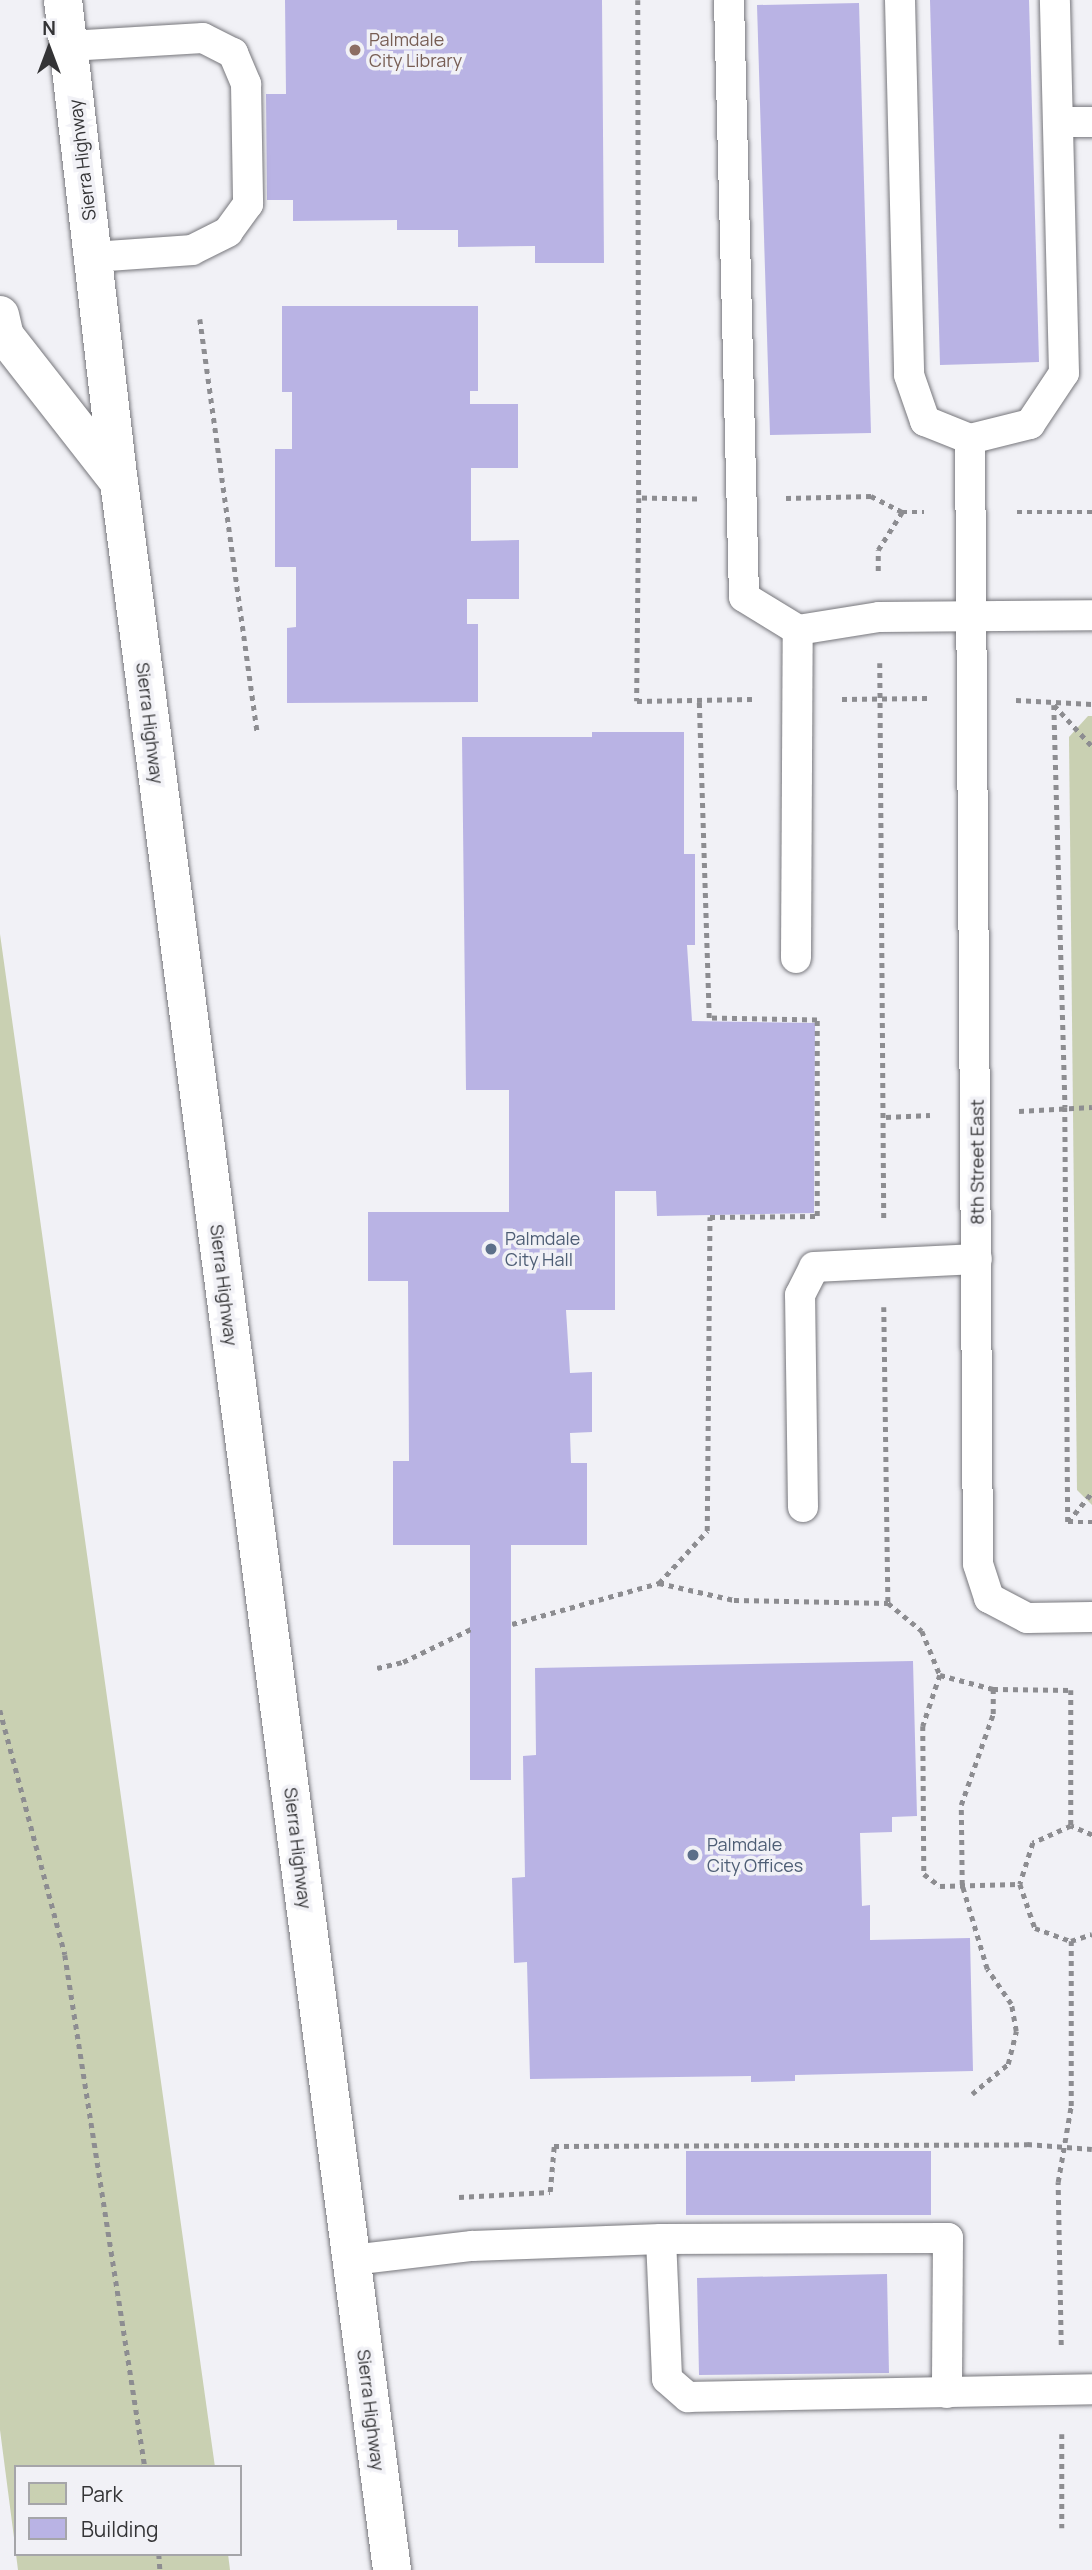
<!DOCTYPE html>
<html>
<head>
<meta charset="utf-8">
<style>
  body { margin:0 }
  #map { position:relative; width:1092px; height:2570px; overflow:hidden; background:#f1f1f6; font-family:Manrope,sans-serif }
  div>[style] { position:absolute }
  .green>* { inset:0; background:#c9d0b2 }
  .building>* { inset:0; background:#b9b3e4 }
  .path>* { height:4.5px; margin-top:-2.25px; transform-origin:0; background:repeating-linear-gradient(90deg,#8d8d91 0 5px,transparent 0 10px) }
  .roads { filter:drop-shadow(0 0 2px #77777c) drop-shadow(0 0 2px #77777c) }
  .service>* { height:30px; margin:-15px; padding:0 15px; transform-origin:15px; border-radius:15px; background:#fff }
  .trunk>* { height:38px; margin:-19px; padding:0 19px; transform-origin:19px; border-radius:19px; background:#fff }
  .dots>* { width:19px; height:19px; translate:-50% -50%; box-sizing:border-box; border:4px solid #f1f1f6; border-radius:50% }
  span { translate:-50% -50%; white-space:nowrap; text-align:center; line-height:1.15; -webkit-text-stroke:7px #f1f1f6; paint-order:stroke }
  .education-label { font-size:18px; color:#785e54 }
  .left { translate:0 -50%; text-align:left }
  .street-label { font-size:18px; color:#343436 }
  .service-label { font-size:18px; color:#4e5e75 }
  .legend { position:absolute; left:14px; top:2465px; width:228px; height:91px; box-sizing:border-box; background:#f1f1f6; border:2px solid #a5a5a9; margin:0; padding:9px 12px; list-style:none; font-size:21px; color:#343436 }
  .legend li { display:flex; align-items:center; gap:14px; height:35px }
  .legend b { width:35px; border:2px solid #a5a5a9 }
  .north { position:absolute; left:14px; top:14px; width:70px; height:70px; -webkit-text-stroke:5px #f1f1f6; paint-order:stroke; rotate:0deg; font-size:19px; font-weight:700; line-height:28px; text-align:center; color:#343436 }
  .north::after { content:''; display:block; margin:auto; width:24px; height:32px; background:#343436; clip-path:polygon(50% 0,100% 100%,50% 72%,0 100%) }
</style>
</head>
<body>
<div id="map">
  <div class="green">
    <i style="clip-path:polygon(1088px 716px,1092px 716px,1092px 1505px,1077px 1490px,1069px 737px)"></i>
    <i style="clip-path:polygon(0 934px,215px 2467px,16px 2467px,16px 2553px,0 2430px)"></i>
    <i style="clip-path:polygon(16px 2554px,228px 2554px,230px 2570px,18px 2570px)"></i>
  </div>
  <div class="building">
    <i style="clip-path:polygon(285px 0,602px 0,604px 263px,535px 263px,535px 246px,458px 247px,458px 230px,397px 230px,397px 220px,293px 221px,293px 200px,267px 200px,266px 94px,286px 94px)"></i>
    <i style="clip-path:polygon(930px 0,1029px 0,1039px 362px,940px 365px)"></i>
    <i style="clip-path:polygon(859px 3px,871px 433px,770px 435px,757px 5px)"></i>
    <i style="clip-path:polygon(282px 306px,478px 306px,478px 391px,470px 391px,470px 404px,518px 404px,518px 468px,471px 468px,471px 541px,519px 540px,519px 599px,467px 599px,467px 624px,478px 624px,478px 702px,287px 703px,287px 628px,296px 627px,296px 567px,275px 567px,275px 449px,292px 449px,292px 392px,282px 392px)"></i>
    <i style="clip-path:polygon(592px 732px,684px 732px,684px 854px,695px 854px,695px 945px,687px 945px,692px 1021px,815px 1023px,814px 1213px,657px 1216px,656px 1191px,615px 1191px,615px 1310px,566px 1310px,570px 1373px,592px 1372px,592px 1432px,570px 1433px,571px 1463px,587px 1463px,587px 1545px,511px 1545px,511px 1780px,470px 1780px,470px 1545px,393px 1545px,393px 1461px,409px 1461px,408px 1281px,368px 1281px,368px 1212px,509px 1212px,509px 1090px,466px 1090px,462px 737px,592px 737px)"></i>
    <i style="clip-path:polygon(913px 1661px,917px 1816px,892px 1817px,892px 1832px,860px 1833px,862px 1906px,870px 1905px,870px 1940px,970px 1938px,973px 2071px,795px 2075px,795px 2081px,751px 2082px,751px 2076px,530px 2079px,527px 1962px,514px 1963px,512px 1878px,525px 1877px,523px 1756px,536px 1755px,535px 1668px)"></i>
    <i style="clip-path:polygon(686px 2151px,931px 2151px,931px 2215px,686px 2215px)"></i>
    <i style="clip-path:polygon(887px 2274px,889px 2373px,699px 2375px,697px 2278px)"></i>
  </div>
  <div class="path">
    <i style="left:638px;top:0;width:498px;rotate:89.9deg"></i>
    <i style="left:200px;top:319px;width:417px;rotate:82.1deg"></i>
    <i style="left:786px;top:498px;width:85px;rotate:-1.3deg"></i>
    <i style="left:871px;top:496px;width:35px;rotate:27deg"></i>
    <i style="left:902px;top:512px;width:22px"></i>
    <i style="left:697px;top:499px;width:58px;rotate:-179deg"></i>
    <i style="left:639px;top:498px;width:203px;rotate:90.6deg"></i>
    <i style="left:637px;top:701px;width:115px;rotate:-1deg"></i>
    <i style="left:1017px;top:512px;width:75px"></i>
    <i style="left:878px;top:571px;width:21px;rotate:-90deg"></i>
    <i style="left:878px;top:550px;width:45px;rotate:-57.7deg"></i>
    <i style="left:880px;top:663px;width:555px;rotate:89.59deg"></i>
    <i style="left:842px;top:699px;width:85px;rotate:-0.7deg"></i>
    <i style="left:1016px;top:700px;width:76px;rotate:3deg"></i>
    <i style="left:1054px;top:705px;width:402px;rotate:88.4deg"></i>
    <i style="left:1065px;top:1107px;width:415px;rotate:89.6deg"></i>
    <i style="left:1068px;top:1522px;width:38px;rotate:-51deg"></i>
    <i style="left:1054px;top:705px;width:56px;rotate:47.2deg"></i>
    <i style="left:1019px;top:1111px;width:73px;rotate:-3.1deg"></i>
    <i style="left:886px;top:1117px;width:44px;rotate:-2.6deg"></i>
    <i style="left:884px;top:1307px;width:296px;rotate:89.2deg"></i>
    <i style="left:888px;top:1603px;width:44px;rotate:39.5deg"></i>
    <i style="left:922px;top:1631px;width:48px;rotate:67.8deg"></i>
    <i style="left:940px;top:1675px;width:55px;rotate:14.8deg"></i>
    <i style="left:993px;top:1689px;width:78px;rotate:0.7deg"></i>
    <i style="left:1071px;top:1690px;width:136px;rotate:90deg"></i>
    <i style="left:1068px;top:1522px;width:24px"></i>
    <i style="left:659px;top:1583px;width:71px;rotate:-47.3deg"></i>
    <i style="left:707px;top:1531px;width:314px;rotate:-89.5deg"></i>
    <i style="left:710px;top:1217px;width:107px;rotate:-0.5deg"></i>
    <i style="left:817px;top:1216px;width:196px;rotate:-90deg"></i>
    <i style="left:817px;top:1020px;width:108px;rotate:-178.9deg"></i>
    <i style="left:709px;top:1018px;width:319px;rotate:-91.8deg"></i>
    <i style="left:512px;top:1624px;width:153px;rotate:-15.6deg"></i>
    <i style="left:659px;top:1583px;width:77px;rotate:12.8deg"></i>
    <i style="left:734px;top:1600px;width:154px;rotate:1.1deg"></i>
    <i style="left:377px;top:1668px;width:27px;rotate:-13deg"></i>
    <i style="left:403px;top:1662px;width:76px;rotate:-25.9deg"></i>
    <i style="left:940px;top:1675px;width:54px;rotate:108.4deg"></i>
    <i style="left:923px;top:1726px;width:148px;rotate:89.6deg"></i>
    <i style="left:924px;top:1874px;width:20px;rotate:37deg"></i>
    <i style="left:940px;top:1886px;width:80px;rotate:-1.4deg"></i>
    <i style="left:0;top:1710px;width:253px;rotate:75.1deg"></i>
    <i style="left:65px;top:1955px;width:518px;rotate:81.12deg"></i>
    <i style="left:1092px;top:1835px;width:23px;rotate:-157deg"></i>
    <i style="left:1071px;top:1826px;width:42px;rotate:155.9deg"></i>
    <i style="left:1033px;top:1843px;width:43px;rotate:107.6deg"></i>
    <i style="left:1020px;top:1884px;width:46px;rotate:71.2deg"></i>
    <i style="left:1035px;top:1928px;width:38px;rotate:20deg"></i>
    <i style="left:1071px;top:1941px;width:22px;rotate:-18deg"></i>
    <i style="left:972px;top:2094px;width:47px;rotate:-39.8deg"></i>
    <i style="left:1008px;top:2064px;width:34px;rotate:-76deg"></i>
    <i style="left:1016px;top:2031px;width:27px;rotate:-100deg"></i>
    <i style="left:1011px;top:2004px;width:42px;rotate:-124.4deg"></i>
    <i style="left:987px;top:1969px;width:88px;rotate:-106.6deg"></i>
    <i style="left:962px;top:1885px;width:80px;rotate:-90.7deg"></i>
    <i style="left:961px;top:1805px;width:96px;rotate:-70.6deg"></i>
    <i style="left:993px;top:1714px;width:25px;rotate:-90deg"></i>
    <i style="left:459px;top:2197px;width:91px;rotate:-3.1deg"></i>
    <i style="left:550px;top:2192px;width:46px;rotate:-85deg"></i>
    <i style="left:554px;top:2146px;width:473px;rotate:-0.2deg"></i>
    <i style="left:1027px;top:2144px;width:65px;rotate:4.4deg"></i>
    <i style="left:1061px;top:2345px;width:163px;rotate:-91.1deg"></i>
    <i style="left:1058px;top:2182px;width:77px;rotate:-80.3deg"></i>
    <i style="left:1071px;top:2106px;width:165px;rotate:-90deg"></i>
    <i style="left:1062px;top:2434px;width:94px;rotate:90deg"></i>
    <i style="left:159px;top:2554px;width:16px;rotate:86deg"></i>
  </div>
  <div class="roads">
    <div class="service">
      <i style="left:729px;top:0;width:597px;rotate:88.56deg"></i>
      <i style="left:744px;top:597px;width:63px;rotate:31.4deg"></i>
      <i style="left:798px;top:630px;width:82px;rotate:-9.1deg"></i>
      <i style="left:879px;top:617px;width:213px;rotate:-0.5deg"></i>
      <i style="left:900px;top:0;width:375px;rotate:88.6deg"></i>
      <i style="left:909px;top:375px;width:49px;rotate:70.8deg"></i>
      <i style="left:925px;top:421px;width:48px;rotate:21.8deg"></i>
      <i style="left:970px;top:439px;width:62px;rotate:-14deg"></i>
      <i style="left:1030px;top:424px;width:61px;rotate:-56.3deg"></i>
      <i style="left:1064px;top:373px;width:373px;rotate:-91.4deg"></i>
      <i style="left:69px;top:46px;width:134px;rotate:-3.4deg"></i>
      <i style="left:203px;top:38px;width:34px;rotate:27deg"></i>
      <i style="left:233px;top:53px;width:34px;rotate:67deg"></i>
      <i style="left:246px;top:84px;width:120px;rotate:89deg"></i>
      <i style="left:248px;top:204px;width:34px;rotate:126deg"></i>
      <i style="left:228px;top:232px;width:40px;rotate:153.4deg"></i>
      <i style="left:192px;top:250px;width:98px;rotate:175.9deg"></i>
      <i style="left:1058px;top:122px;width:34px"></i>
      <i style="left:970px;top:439px;width:1125px;rotate:89.59deg"></i>
      <i style="left:978px;top:1564px;width:36px;rotate:72deg"></i>
      <i style="left:989px;top:1598px;width:43px;rotate:27.8deg"></i>
      <i style="left:1027px;top:1618px;width:65px;rotate:-0.9deg"></i>
      <i style="left:796px;top:958px;width:328px;rotate:-89.7deg"></i>
      <i style="left:803px;top:1507px;width:212px;rotate:-90.8deg"></i>
      <i style="left:800px;top:1295px;width:31px;rotate:-63deg"></i>
      <i style="left:814px;top:1267px;width:163px;rotate:-2.8deg"></i>
      <i style="left:661px;top:2239px;width:140px;rotate:87.5deg"></i>
      <i style="left:667px;top:2379px;width:28px;rotate:41deg"></i>
      <i style="left:688px;top:2397px;width:404px;rotate:-1.1deg"></i>
      <i style="left:352px;top:2260px;width:121px;rotate:-6.7deg"></i>
      <i style="left:472px;top:2246px;width:189px;rotate:-2.1deg"></i>
      <i style="left:661px;top:2239px;width:287px;rotate:-0.2deg"></i>
      <i style="left:948px;top:2238px;width:155px;rotate:90.4deg"></i>
    </div>
    <div class="trunk">
      <i style="left:63px;top:0;width:485px;rotate:83.4deg"></i>
      <i style="left:119px;top:482px;width:2106px;rotate:82.55deg"></i>
      <i style="left:0;top:315px;width:22px;rotate:77deg"></i>
      <i style="left:5px;top:336px;width:185px;rotate:52deg"></i>
    </div>
  </div>
  <div class="dots">
    <i style="left:355px;top:50px;background:#8d6e63"></i>
    <i style="left:491px;top:1249px;background:#5c6f8a"></i>
    <i style="left:693px;top:1855px;background:#5c6f8a"></i>
  </div>
  <div class="education-label">
    <span class="left" style="left:369px;top:50px">Palmdale<br>City Library</span>
  </div>
  <div class="street-label">
    <span style="left:82px;top:160px;rotate:-97deg">Sierra Highway</span>
    <span style="left:150px;top:723px;rotate:83deg">Sierra Highway</span>
    <span style="left:977px;top:1162px;rotate:-90deg">8th Street East</span>
    <span style="left:224px;top:1285px;rotate:83deg">Sierra Highway</span>
    <span style="left:298px;top:1848px;rotate:83deg">Sierra Highway</span>
    <span style="left:371px;top:2410px;rotate:83deg">Sierra Highway</span>
  </div>
  <div class="service-label">
    <span class="left" style="left:505px;top:1249px">Palmdale<br>City Hall</span>
    <span class="left" style="left:707px;top:1855px">Palmdale<br>City Offices</span>
  </div>
  <ul class="legend">
  <li><b style="height:19px;background:#c9d0b2"></b>Park</li>
  <li><b style="height:19px;background:#b9b3e4"></b>Building</li>
  </ul>
  <div class="north">N</div>
</div>
</body>
</html>
